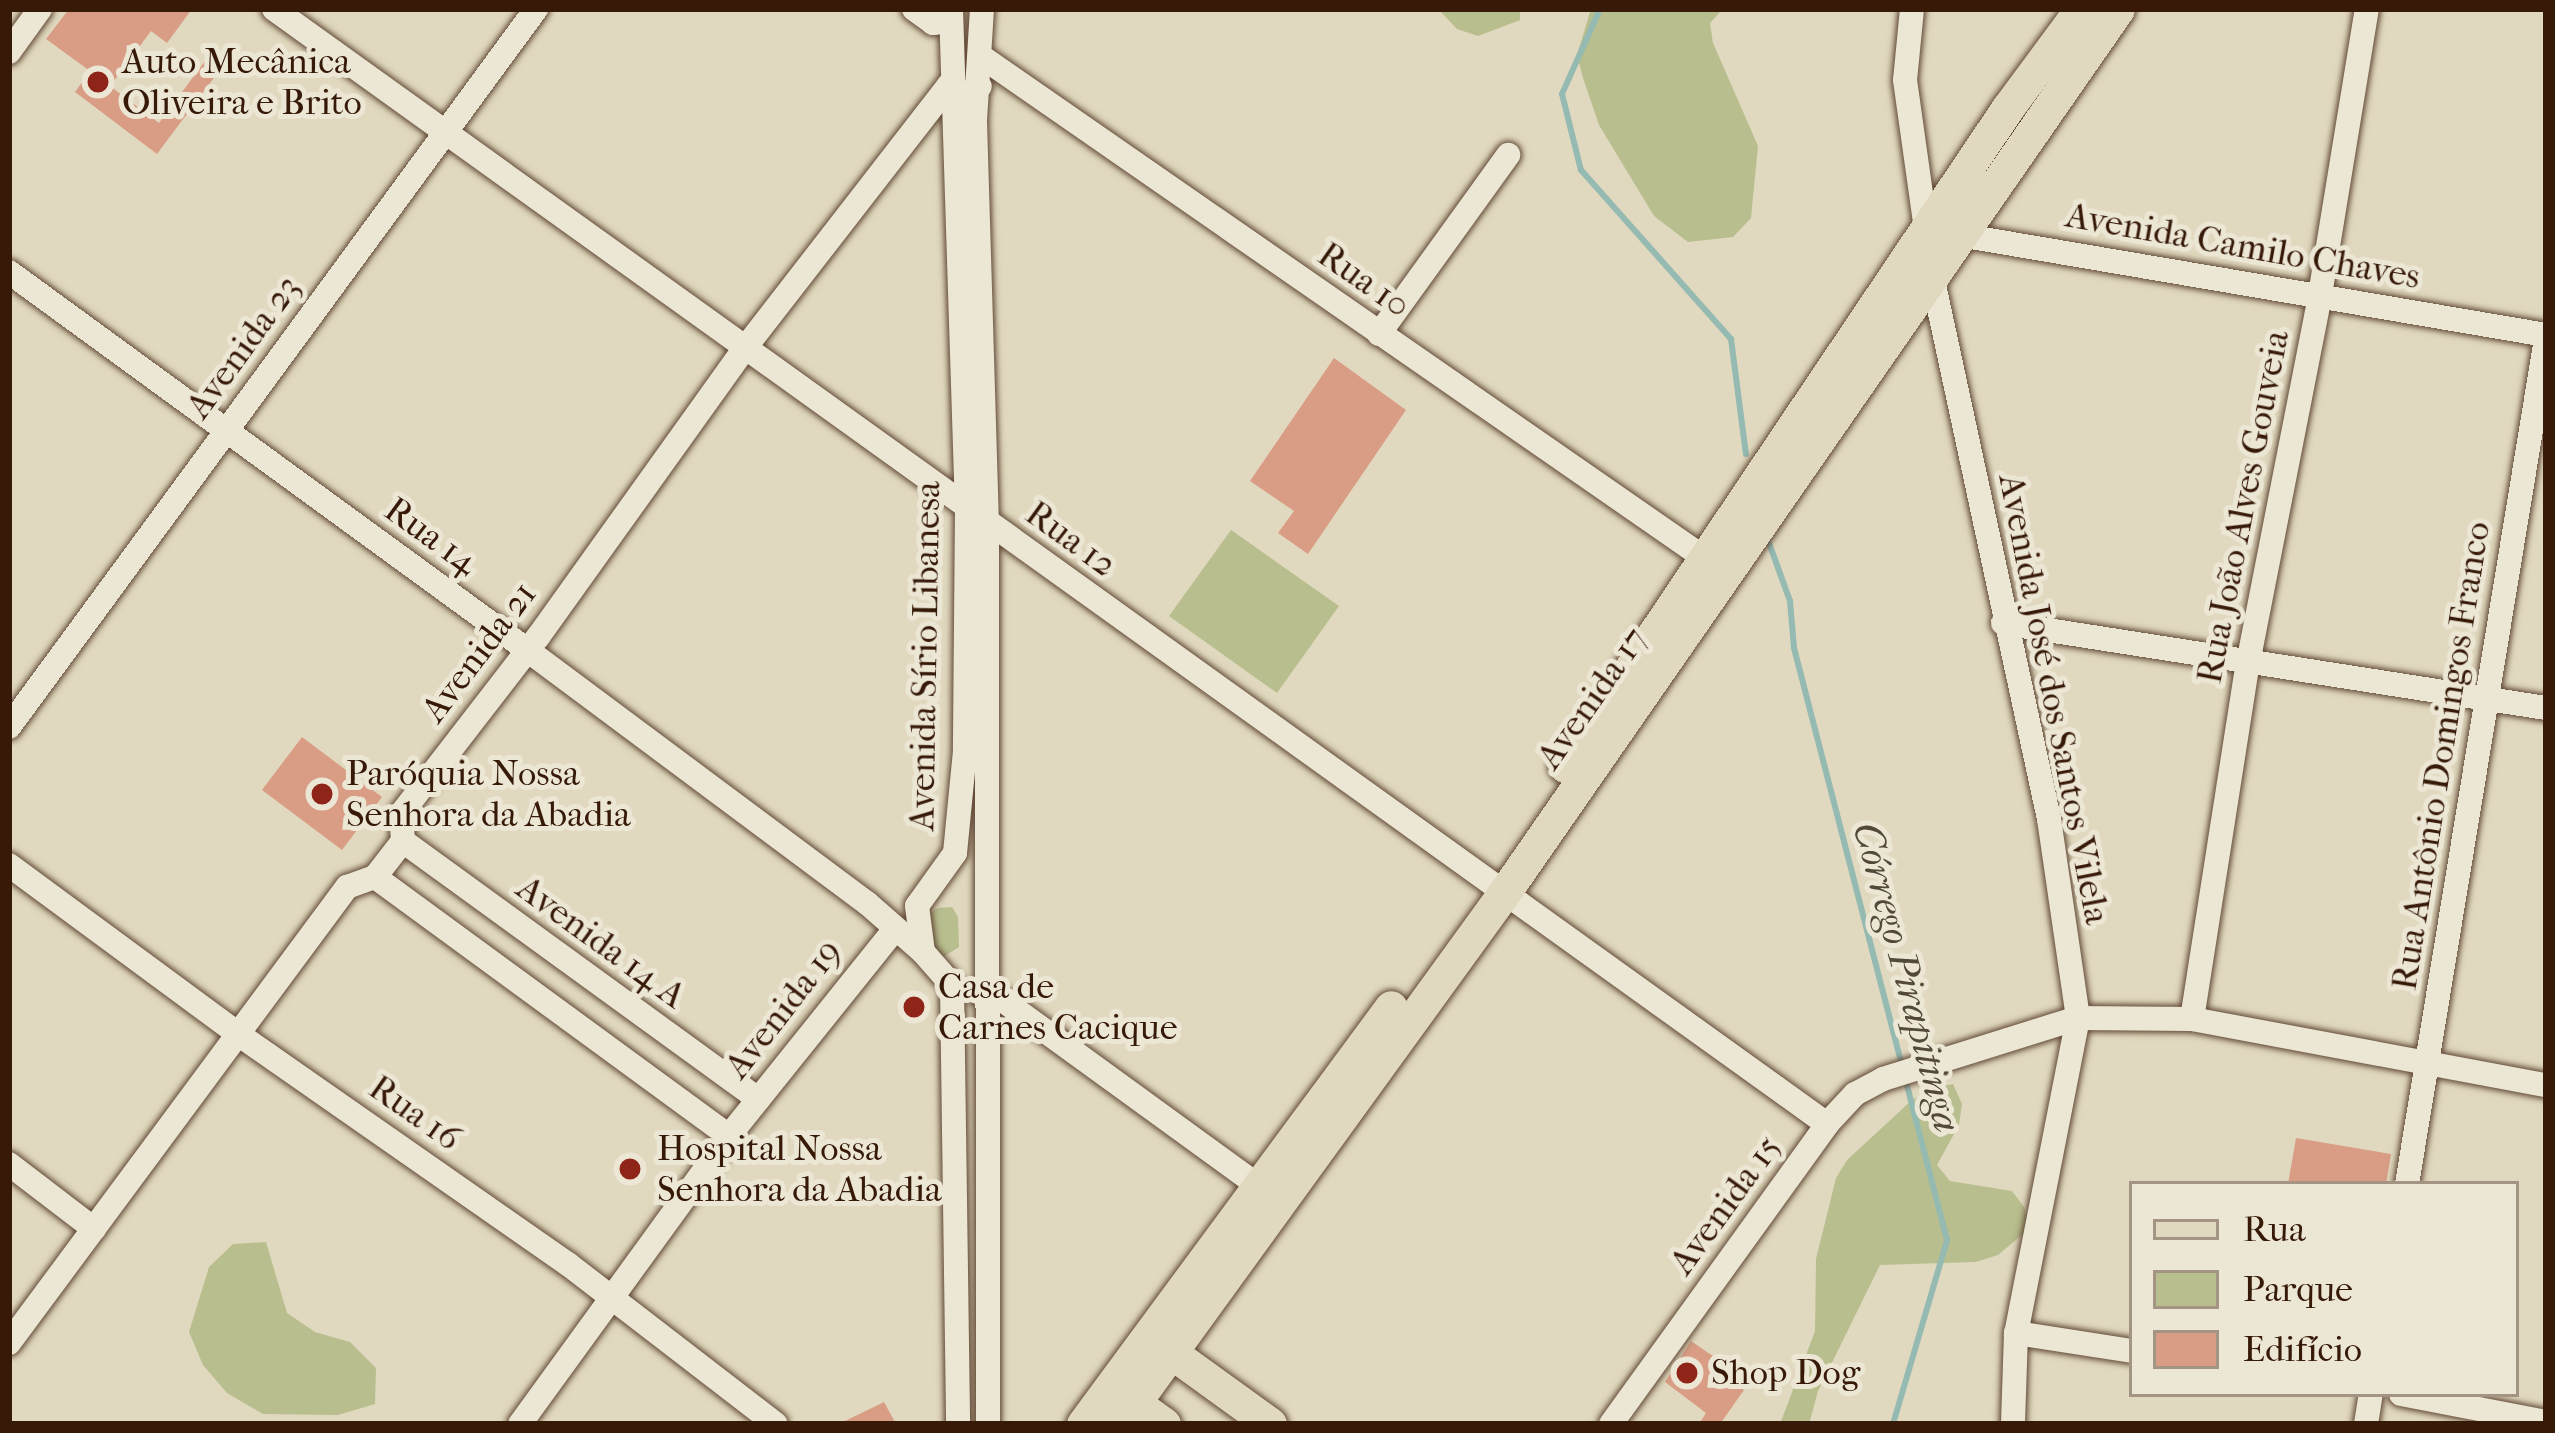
<!DOCTYPE html>
<html>
<head>
<meta charset="utf-8">
<style>
  body { margin:0 }
  #map { position:relative; width:2555px; height:1433px; overflow:hidden; background:#e1d9bf; font-family:"IM FELL French Canon",serif }
  div>[style] { position:absolute }
  .green>* { inset:0; background:#b8be8e }
  .stream>* { height:6px; margin:-3px; padding:0 3px; transform-origin:3px; border-radius:3px; background:#94bab2 }
  .building>* { inset:0; background:#d99d85 }
  .roads { filter:drop-shadow(0 0 3px #624936) drop-shadow(0 0 3px #624936) }
  .minor>* { height:24px; margin:-12px; padding:0 12px; transform-origin:12px; border-radius:12px; background:#ece6d5 }
  .major>* { height:33px; margin:-16.5px; padding:0 16.5px; transform-origin:16.5px; border-radius:16.5px; background:#e1d9bf }
  .dots>* { width:33px; height:33px; translate:-50% -50%; box-sizing:border-box; border:6px solid #ece6d5; border-radius:50% }
  span { translate:-50% -50%; white-space:nowrap; text-align:center; line-height:1.15; -webkit-text-stroke:10px #ece6d5; paint-order:stroke }
  .poi-label { font-size:36px; color:#371908 }
  .left { translate:0 -50%; text-align:left }
  .street-label { font-size:36px; color:#371908 }
  .water-label { font-size:39px; color:#53493b; font-style:italic }
  .frame { position:absolute; inset:0; border:12px solid #371908; pointer-events:none }
  .legend { position:absolute; left:2129px; top:1181px; width:390px; height:216px; box-sizing:border-box; background:#ece6d5; border:3px solid #a49483; margin:0; padding:15px 21px; list-style:none; font-size:36px; color:#371908 }
  .legend li { display:flex; align-items:center; gap:24px; height:60px }
  .legend b { width:60px; border:3px solid #a49483 }
</style>
</head>
<body>
<div id="map">
  <div class="green">
    <i style="clip-path:polygon(1438px 9px,1520px 9px,1520px 20px,1478px 36px,1457px 29px)"></i>
    <i style="clip-path:polygon(1591px 9px,1723px 9px,1710px 23px,1713px 43px,1758px 146px,1751px 218px,1733px 237px,1688px 242px,1654px 216px,1599px 125px,1583px 78px,1577px 55px)"></i>
    <i style="clip-path:polygon(1231px 530px,1339px 606px,1277px 693px,1169px 616px)"></i>
    <i style="clip-path:polygon(938px 908px,952px 907px,958px 917px,959px 947px,940px 959px,933px 956px,927px 915px)"></i>
    <i style="clip-path:polygon(1953px 1084px,1962px 1104px,1959px 1125px,1937px 1165px,1950px 1181px,2012px 1191px,2024px 1207px,2030px 1228px,1998px 1255px,1976px 1262px,1880px 1265px,1818px 1391px,1809px 1424px,1780px 1424px,1815px 1331px,1816px 1259px,1836px 1178px,1847px 1160px,1911px 1101px,1931px 1088px)"></i>
    <i style="clip-path:polygon(266px 1242px,287px 1313px,315px 1332px,350px 1342px,376px 1368px,375px 1404px,338px 1415px,263px 1414px,227px 1393px,203px 1365px,189px 1332px,209px 1267px,233px 1244px)"></i>
  </div>
  <div class="stream">
    <i style="left:1600px;top:9px;width:93px;rotate:114.1deg"></i>
    <i style="left:1562px;top:94px;width:78px;rotate:76deg"></i>
    <i style="left:1581px;top:170px;width:226px;rotate:48.4deg"></i>
    <i style="left:1731px;top:339px;width:116px;rotate:82.6deg"></i>
    <i style="left:1769px;top:543px;width:62px;rotate:70.1deg"></i>
    <i style="left:1790px;top:601px;width:47px;rotate:85.1deg"></i>
    <i style="left:1794px;top:648px;width:434px;rotate:75.5deg"></i>
    <i style="left:1893px;top:1424px;width:192px;rotate:-73.6deg"></i>
    <i style="left:1947px;top:1240px;width:164px;rotate:-104.5deg"></i>
  </div>
  <div class="building">
    <i style="clip-path:polygon(69px 9px,192px 9px,167px 43px,151px 31px,110px 86px,159px 123px,208px 57px,222px 67px,157px 154px,75px 92px,90px 71px,46px 39px)"></i>
    <i style="clip-path:polygon(1334px 358px,1406px 410px,1308px 554px,1278px 533px,1294px 511px,1250px 481px)"></i>
    <i style="clip-path:polygon(302px 737px,382px 797px,342px 850px,262px 790px)"></i>
    <i style="clip-path:polygon(2296px 1138px,2391px 1154px,2386px 1184px,2288px 1184px)"></i>
    <i style="clip-path:polygon(1691px 1341px,1723px 1363px,1718px 1372px,1744px 1390px,1720px 1424px,1699px 1424px,1706px 1413px,1665px 1382px)"></i>
    <i style="clip-path:polygon(884px 1402px,896px 1424px,839px 1424px)"></i>
  </div>
  <div class="roads">
    <div class="minor">
      <i style="left:274px;top:9px;width:1912px;rotate:35.68deg"></i>
      <i style="left:914px;top:9px;width:24px;rotate:36deg"></i>
      <i style="left:933px;top:23px;width:17px;rotate:-7deg"></i>
      <i style="left:951px;top:9px;width:500px;rotate:88.17deg"></i>
      <i style="left:967px;top:509px;width:242px;rotate:90.5deg"></i>
      <i style="left:965px;top:751px;width:102px;rotate:95.6deg"></i>
      <i style="left:955px;top:853px;width:65px;rotate:125.6deg"></i>
      <i style="left:917px;top:906px;width:46px;rotate:82.6deg"></i>
      <i style="left:923px;top:952px;width:44px;rotate:48.7deg"></i>
      <i style="left:952px;top:985px;width:439px;rotate:89.2deg"></i>
      <i style="left:982px;top:9px;width:112px;rotate:93.6deg"></i>
      <i style="left:975px;top:121px;width:402px;rotate:88.3deg"></i>
      <i style="left:987px;top:523px;width:901px;rotate:89.94deg"></i>
      <i style="left:1912px;top:9px;width:71px;rotate:95.6deg"></i>
      <i style="left:1905px;top:80px;width:159px;rotate:82deg"></i>
      <i style="left:9px;top:52px;width:53px;rotate:-54.2deg"></i>
      <i style="left:982px;top:57px;width:881px;rotate:34.74deg"></i>
      <i style="left:1948px;top:233px;width:607px;rotate:9.68deg"></i>
      <i style="left:1931px;top:271px;width:561px;rotate:77.85deg"></i>
      <i style="left:2049px;top:819px;width:201px;rotate:81.7deg"></i>
      <i style="left:2078px;top:1018px;width:321px;rotate:101.1deg"></i>
      <i style="left:2016px;top:1333px;width:91px;rotate:91.9deg"></i>
      <i style="left:9px;top:272px;width:640px;rotate:36.1deg"></i>
      <i style="left:526px;top:649px;width:425px;rotate:36.7deg"></i>
      <i style="left:867px;top:903px;width:74px;rotate:41.2deg"></i>
      <i style="left:1379px;top:334px;width:221px;rotate:-54.2deg"></i>
      <i style="left:2003px;top:623px;width:550px;rotate:8.9deg"></i>
      <i style="left:9px;top:727px;width:891px;rotate:-53.72deg"></i>
      <i style="left:403px;top:841px;width:439px;rotate:36deg"></i>
      <i style="left:9px;top:865px;width:285px;rotate:36.4deg"></i>
      <i style="left:238px;top:1034px;width:402px;rotate:34.9deg"></i>
      <i style="left:568px;top:1264px;width:262px;rotate:37.6deg"></i>
      <i style="left:375px;top:877px;width:439px;rotate:36.2deg"></i>
      <i style="left:978px;top:992px;width:9px;rotate:-27deg"></i>
      <i style="left:986px;top:988px;width:337px;rotate:36deg"></i>
      <i style="left:2192px;top:1019px;width:360px;rotate:-81.1deg"></i>
      <i style="left:2248px;top:663px;width:375px;rotate:-78.9deg"></i>
      <i style="left:2320px;top:295px;width:290px;rotate:-80.7deg"></i>
      <i style="left:9px;top:1164px;width:107px;rotate:37.4deg"></i>
      <i style="left:2407px;top:1184px;width:856px;rotate:-80.66deg"></i>
      <i style="left:2016px;top:1333px;width:117px;rotate:8.8deg"></i>
      <i style="left:9px;top:1343px;width:568px;rotate:-53.45deg"></i>
      <i style="left:347px;top:887px;width:30px;rotate:-20deg"></i>
      <i style="left:375px;top:877px;width:46px;rotate:-52.1deg"></i>
      <i style="left:403px;top:841px;width:27px;rotate:-94deg"></i>
      <i style="left:401px;top:814px;width:224px;rotate:-52.3deg"></i>
      <i style="left:538px;top:637px;width:355px;rotate:-54.4deg"></i>
      <i style="left:745px;top:348px;width:333px;rotate:-52.2deg"></i>
      <i style="left:949px;top:85px;width:18px;rotate:34deg"></i>
      <i style="left:964px;top:95px;width:18px;rotate:-29deg"></i>
      <i style="left:2401px;top:1394px;width:148px;rotate:10.9deg"></i>
      <i style="left:520px;top:1424px;width:356px;rotate:-54deg"></i>
      <i style="left:729px;top:1136px;width:263px;rotate:-51.3deg"></i>
      <i style="left:1611px;top:1424px;width:370px;rotate:-54.2deg"></i>
      <i style="left:1827px;top:1124px;width:41px;rotate:-47deg"></i>
      <i style="left:1855px;top:1094px;width:32px;rotate:-28deg"></i>
      <i style="left:1883px;top:1079px;width:204px;rotate:-17.4deg"></i>
      <i style="left:2078px;top:1018px;width:114px;rotate:0.5deg"></i>
      <i style="left:2192px;top:1019px;width:360px;rotate:10.6deg"></i>
      <i style="left:2366px;top:1424px;width:30px;rotate:-81deg"></i>
    </div>
    <div class="major">
      <i style="left:1565px;top:766px;width:792px;rotate:-56.07deg"></i>
      <i style="left:2007px;top:109px;width:124px;rotate:-53.5deg"></i>
      <i style="left:1172px;top:1353px;width:121px;rotate:35.9deg"></i>
      <i style="left:1135px;top:1403px;width:36px;rotate:36deg"></i>
      <i style="left:1083px;top:1424px;width:518px;rotate:-53.55deg"></i>
      <i style="left:1119px;top:1424px;width:656px;rotate:-54.06deg"></i>
      <i style="left:1504px;top:893px;width:1076px;rotate:-55.22deg"></i>
    </div>
  </div>
  <div class="dots">
    <i style="left:98px;top:82px;background:#8f2418"></i>
    <i style="left:322px;top:794px;background:#8f2418"></i>
    <i style="left:914px;top:1007px;background:#8f2418"></i>
    <i style="left:630px;top:1169px;background:#8f2418"></i>
    <i style="left:1687px;top:1373px;background:#8f2418"></i>
  </div>
  <div class="poi-label">
    <span class="left" style="left:122px;top:82px">Auto Mecânica<br>Oliveira e Brito</span>
    <span class="left" style="left:346px;top:794px">Paróquia Nossa<br>Senhora da Abadia</span>
    <span class="left" style="left:938px;top:1007px">Casa de<br>Carnes Cacique</span>
    <span class="left" style="left:657px;top:1169px">Hospital Nossa<br>Senhora da Abadia</span>
    <span class="left" style="left:1711px;top:1373px">Shop Dog</span>
  </div>
  <div class="street-label">
    <span style="left:2243px;top:246px;rotate:10deg">Avenida Camilo Chaves</span>
    <span style="left:1364px;top:280px;rotate:35deg">Rua 10</span>
    <span style="left:243px;top:347px;rotate:-54deg">Avenida 23</span>
    <span style="left:2243px;top:507px;rotate:-79deg">Rua João Alves Gouveia</span>
    <span style="left:431px;top:536px;rotate:36deg">Rua 14</span>
    <span style="left:1071px;top:539px;rotate:36deg">Rua 12</span>
    <span style="left:479px;top:652px;rotate:-53deg">Avenida 21</span>
    <span style="left:925px;top:656px;rotate:-89deg">Avenida Sírio Libanesa</span>
    <span style="left:1592px;top:698px;rotate:-55deg">Avenida 17</span>
    <span style="left:2054px;top:699px;rotate:79deg">Avenida José dos Santos Vilela</span>
    <span style="left:2441px;top:756px;rotate:-81deg">Rua Antônio Domingos Franco</span>
    <span style="left:601px;top:942px;rotate:36deg">Avenida 14 A</span>
    <span style="left:783px;top:1009px;rotate:-52deg">Avenida 19</span>
    <span style="left:415px;top:1113px;rotate:35deg">Rua 16</span>
    <span style="left:1725px;top:1205px;rotate:-54deg">Avenida 15</span>
  </div>
  <div class="water-label">
    <span style="left:1907px;top:977px;rotate:75deg">Córrego Pirapitinga</span>
  </div>
  <div class="frame"></div>
  <ul class="legend">
  <li><b style="height:15px;background:#e1d9bf"></b>Rua</li>
  <li><b style="height:33px;background:#b8be8e"></b>Parque</li>
  <li><b style="height:33px;background:#d99d85"></b>Edifício</li>
  </ul>
</div>
</body>
</html>
